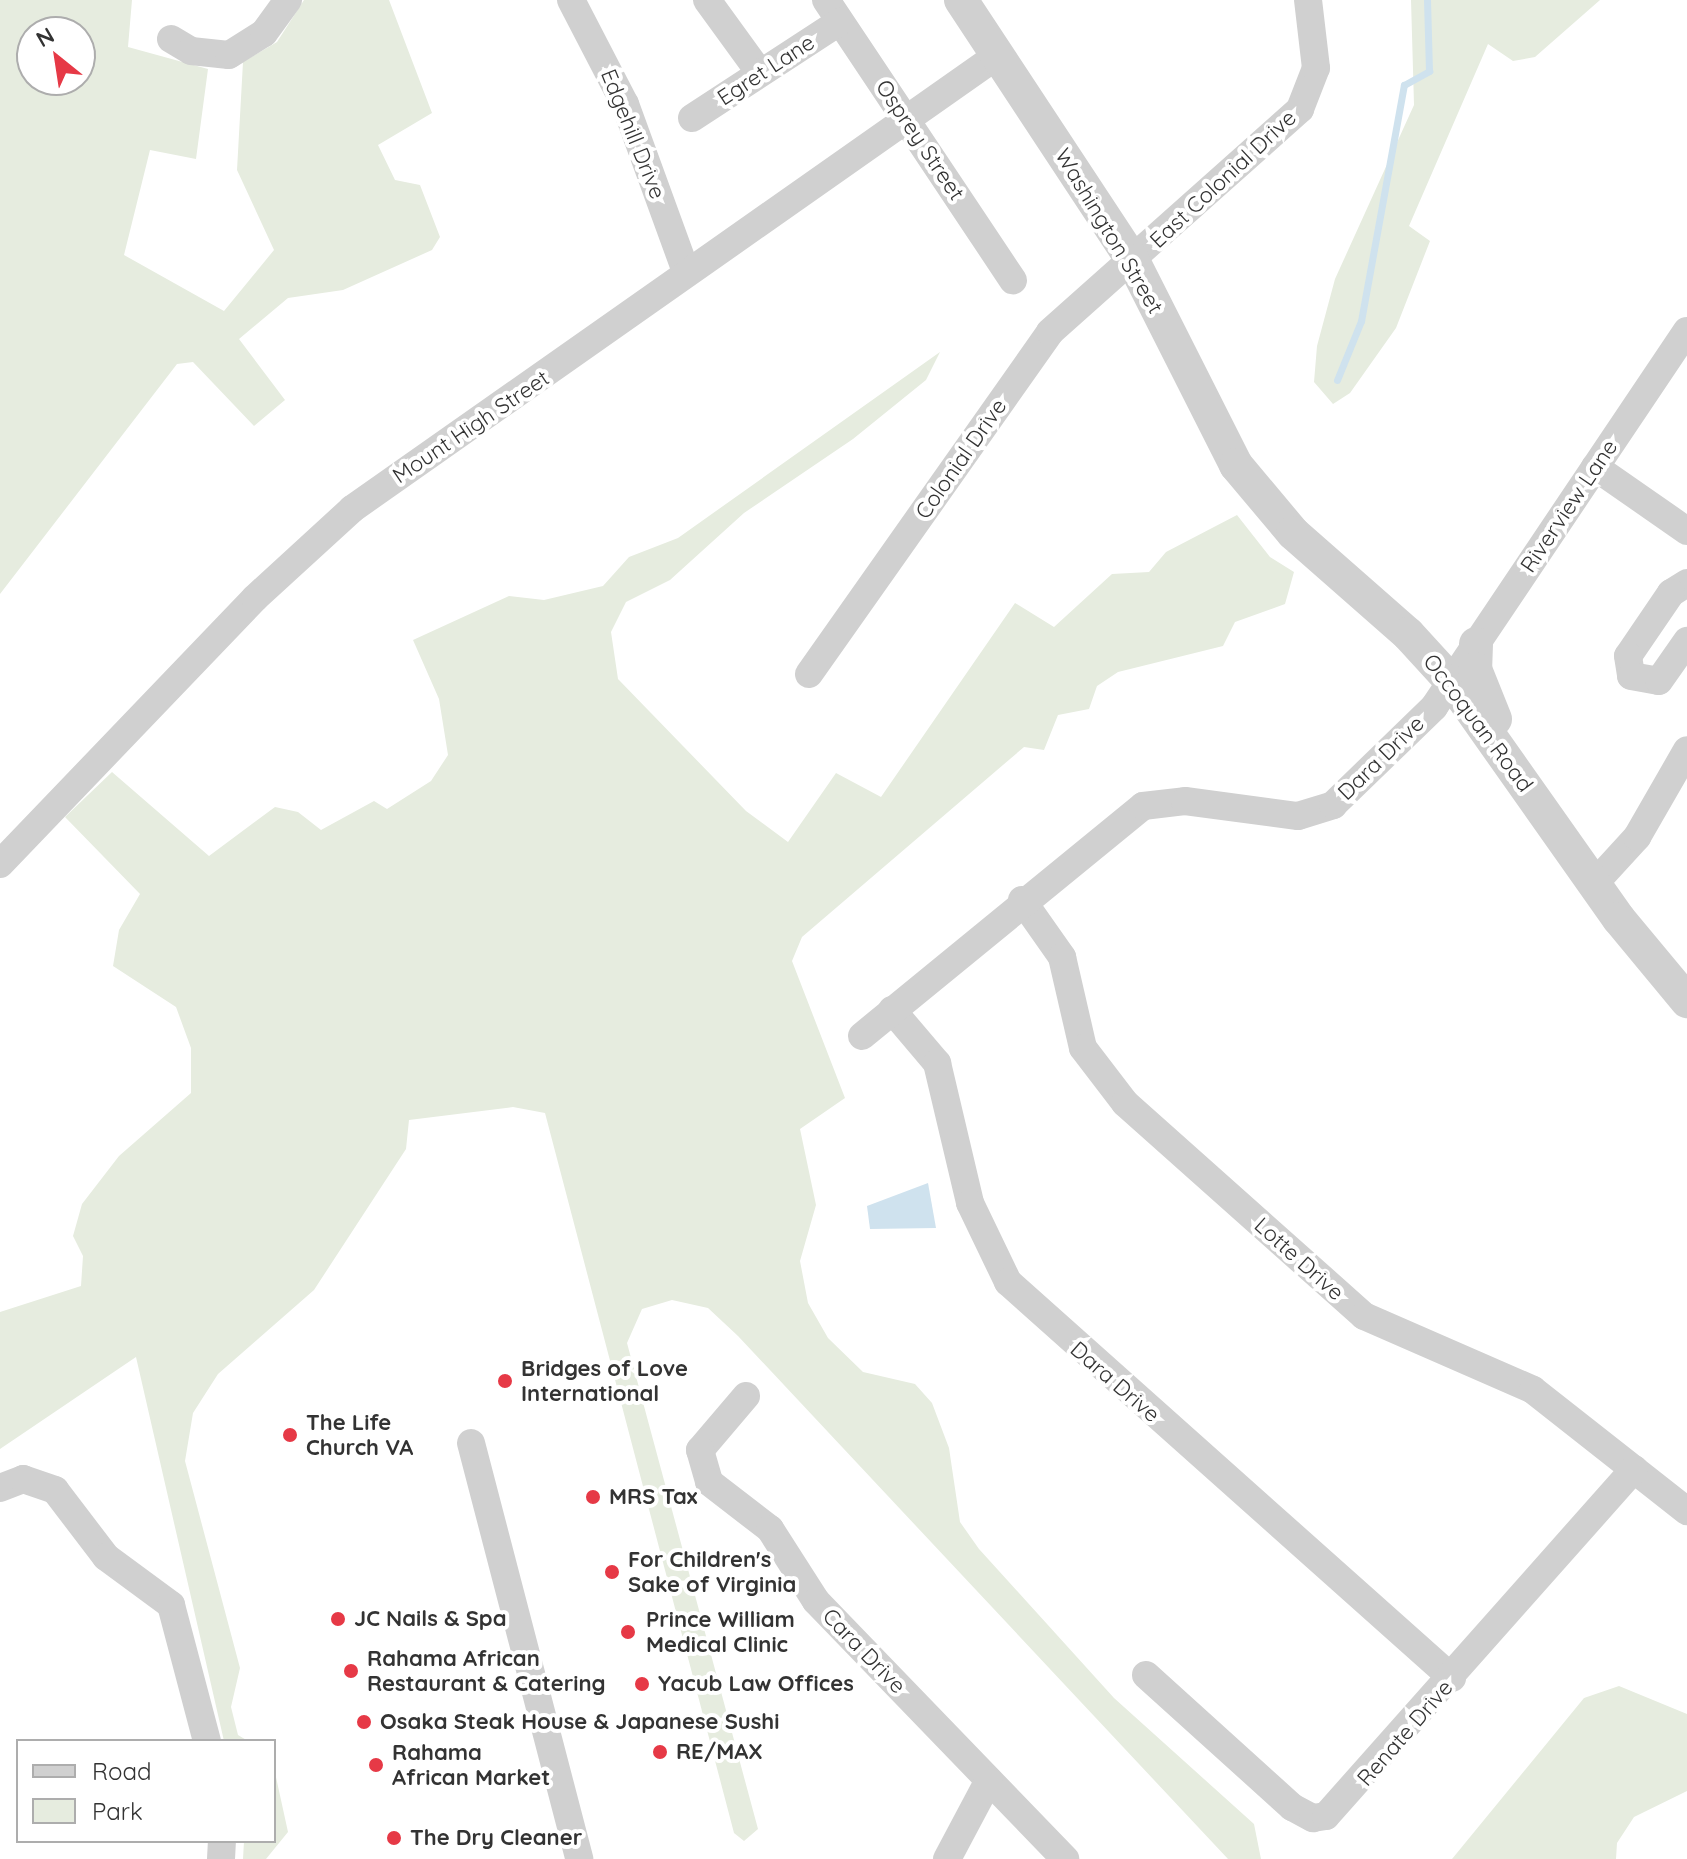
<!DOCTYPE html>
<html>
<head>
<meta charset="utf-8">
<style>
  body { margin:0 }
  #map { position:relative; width:1687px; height:1859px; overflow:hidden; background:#fff; font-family:Quicksand,sans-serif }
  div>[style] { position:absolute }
  .green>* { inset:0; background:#e6ecdf }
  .water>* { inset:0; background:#cfe2ee }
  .stream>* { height:7px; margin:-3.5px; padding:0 3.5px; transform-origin:3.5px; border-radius:3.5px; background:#cfe2ee }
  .minor>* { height:28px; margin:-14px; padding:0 14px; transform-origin:14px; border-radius:14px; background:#d0d0d0 }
  .tertiary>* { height:34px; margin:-17px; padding:0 17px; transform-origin:17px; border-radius:17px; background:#d0d0d0 }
  .dots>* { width:22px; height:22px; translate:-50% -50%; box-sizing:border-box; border:4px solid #fff; border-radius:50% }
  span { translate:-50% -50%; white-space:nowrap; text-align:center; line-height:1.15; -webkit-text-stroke:8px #fff; paint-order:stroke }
  .street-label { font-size:22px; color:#333 }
  .poi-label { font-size:22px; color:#333; font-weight:700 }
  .left { translate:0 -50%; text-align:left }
  .legend { position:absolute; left:16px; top:1739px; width:260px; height:104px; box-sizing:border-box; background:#fff; border:2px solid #adadad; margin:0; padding:10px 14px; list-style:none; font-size:24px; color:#333 }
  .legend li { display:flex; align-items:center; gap:16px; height:40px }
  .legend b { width:40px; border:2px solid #adadad }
  .north { position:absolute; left:16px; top:16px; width:80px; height:80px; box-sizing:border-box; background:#fff; border:2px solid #adadad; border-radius:50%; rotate:330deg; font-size:22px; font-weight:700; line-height:32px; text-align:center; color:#333 }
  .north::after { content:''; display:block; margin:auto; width:28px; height:36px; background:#e63946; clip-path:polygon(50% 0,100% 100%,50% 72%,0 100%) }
</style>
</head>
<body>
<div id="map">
  <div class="green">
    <i style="clip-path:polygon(evenodd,0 0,132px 0,128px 47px,208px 69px,196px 159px,150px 150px,124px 255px,224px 311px,274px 250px,237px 170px,243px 62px,277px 42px,304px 0,389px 0,432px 113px,378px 145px,395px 180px,420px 185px,440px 237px,432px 250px,343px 290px,288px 298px,239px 339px,285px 400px,254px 426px,193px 362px,177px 364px,0 594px,0 0,32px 32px,80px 32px,80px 80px,32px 80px,32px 32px)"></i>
    <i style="clip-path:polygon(1411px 0,1600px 0,1535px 57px,1513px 61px,1488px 44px,1409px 226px,1430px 241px,1396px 328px,1350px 393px,1333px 404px,1314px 382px,1317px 346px,1335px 279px,1414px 105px)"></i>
    <i style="clip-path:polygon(940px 352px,926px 380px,853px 439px,744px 513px,670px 580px,626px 602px,611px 632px,618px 679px,746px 811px,788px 842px,836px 773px,881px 797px,1015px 603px,1054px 627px,1112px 574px,1149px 572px,1166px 552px,1237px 515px,1270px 557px,1294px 572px,1285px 604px,1235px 622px,1223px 646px,1118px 672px,1097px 686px,1089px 709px,1058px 715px,1044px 750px,1024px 747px,802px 937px,792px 961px,845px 1098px,800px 1129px,816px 1205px,800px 1261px,808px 1303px,828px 1338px,863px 1372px,915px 1384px,932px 1403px,949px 1448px,960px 1522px,979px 1549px,1114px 1698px,1254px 1824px,1261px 1859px,1228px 1859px,738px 1336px,708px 1308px,672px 1300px,642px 1309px,627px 1343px,758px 1829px,744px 1841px,734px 1833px,545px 1113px,513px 1107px,409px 1120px,406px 1149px,314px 1290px,218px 1374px,193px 1413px,185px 1461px,240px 1668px,231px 1707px,238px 1735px,248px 1741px,224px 1741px,136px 1357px,0 1449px,0 1312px,81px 1286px,83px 1256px,73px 1236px,82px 1204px,119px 1156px,191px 1093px,191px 1048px,176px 1007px,113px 966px,119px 930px,140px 894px,65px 817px,112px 772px,209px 856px,275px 807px,298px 812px,321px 830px,374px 801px,387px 809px,431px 781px,448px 755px,439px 699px,413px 640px,509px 596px,544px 600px,603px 586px,629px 557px,678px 538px)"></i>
    <i style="clip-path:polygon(1619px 1686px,1687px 1714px,1687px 1791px,1634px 1817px,1617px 1843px,1616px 1859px,1452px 1859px,1584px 1698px)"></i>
    <i style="clip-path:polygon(274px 1768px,288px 1832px,266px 1859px,243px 1859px,244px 1841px,274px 1841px)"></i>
  </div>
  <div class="water">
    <i style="clip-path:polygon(928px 1183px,936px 1228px,870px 1229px,867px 1206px)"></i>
  </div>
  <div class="stream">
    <i style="left:1337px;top:380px;width:64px;rotate:-67.9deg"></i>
    <i style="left:1361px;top:321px;width:240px;rotate:-79.7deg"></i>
    <i style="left:1404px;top:85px;width:29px;rotate:-29deg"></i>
    <i style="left:1429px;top:71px;width:71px;rotate:-91.6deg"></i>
  </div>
  <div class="minor">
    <i style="left:571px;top:0;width:117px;rotate:62.6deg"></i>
    <i style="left:625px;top:104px;width:179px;rotate:70deg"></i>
    <i style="left:707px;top:0;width:90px;rotate:54deg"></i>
    <i style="left:826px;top:0;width:337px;rotate:56.3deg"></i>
    <i style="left:171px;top:39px;width:23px;rotate:31deg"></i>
    <i style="left:191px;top:51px;width:38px;rotate:6deg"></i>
    <i style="left:229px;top:55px;width:41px;rotate:-32.2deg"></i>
    <i style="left:264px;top:33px;width:41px;rotate:-54deg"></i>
    <i style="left:692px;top:118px;width:176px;rotate:-33.1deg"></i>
    <i style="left:1595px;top:467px;width:112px;rotate:34.8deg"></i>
    <i style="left:1687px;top:583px;width:19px;rotate:148deg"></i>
    <i style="left:1671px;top:593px;width:76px;rotate:124.3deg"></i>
    <i style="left:1628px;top:656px;width:20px;rotate:81deg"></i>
    <i style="left:1631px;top:676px;width:28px;rotate:10deg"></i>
    <i style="left:1659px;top:681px;width:49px;rotate:-55deg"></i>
    <i style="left:809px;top:674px;width:418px;rotate:-54.8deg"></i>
    <i style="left:1050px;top:332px;width:335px;rotate:-41.7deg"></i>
    <i style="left:1300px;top:109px;width:44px;rotate:-68.7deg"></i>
    <i style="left:1316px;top:68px;width:68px;rotate:-96.7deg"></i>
    <i style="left:0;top:864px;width:368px;rotate:-46.2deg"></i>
    <i style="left:255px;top:598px;width:132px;rotate:-42.5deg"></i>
    <i style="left:352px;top:509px;width:790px;rotate:-35.1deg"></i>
    <i style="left:1594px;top:884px;width:64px;rotate:-47.5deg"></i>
    <i style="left:1637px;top:837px;width:100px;rotate:-60.1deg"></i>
    <i style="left:1022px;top:900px;width:70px;rotate:54.9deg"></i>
    <i style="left:1062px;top:957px;width:93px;rotate:77deg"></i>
    <i style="left:1083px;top:1048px;width:69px;rotate:52.6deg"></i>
    <i style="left:1125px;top:1103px;width:320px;rotate:41.7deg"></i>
    <i style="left:1364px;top:1316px;width:184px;rotate:23.6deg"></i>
    <i style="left:1533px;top:1390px;width:196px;rotate:38.2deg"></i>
    <i style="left:892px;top:1010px;width:70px;rotate:49.7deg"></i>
    <i style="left:937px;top:1063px;width:144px;rotate:76.7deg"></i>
    <i style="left:970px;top:1203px;width:88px;rotate:64.3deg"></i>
    <i style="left:1008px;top:1282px;width:595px;rotate:41.73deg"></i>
    <i style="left:862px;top:1036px;width:363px;rotate:-39.3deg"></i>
    <i style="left:1143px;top:806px;width:42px;rotate:-6.8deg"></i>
    <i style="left:1185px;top:801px;width:114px;rotate:7.6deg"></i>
    <i style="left:1298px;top:816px;width:37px;rotate:-17deg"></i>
    <i style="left:1333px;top:805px;width:141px;rotate:-44.1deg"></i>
    <i style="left:1434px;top:707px;width:453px;rotate:-56.1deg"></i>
    <i style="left:746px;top:1396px;width:71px;rotate:130.4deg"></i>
    <i style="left:700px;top:1450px;width:33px;rotate:74deg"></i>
    <i style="left:709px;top:1482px;width:77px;rotate:37.6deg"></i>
    <i style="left:770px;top:1529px;width:85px;rotate:57.4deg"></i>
    <i style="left:816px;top:1601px;width:359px;rotate:46deg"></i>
    <i style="left:471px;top:1443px;width:430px;rotate:75.4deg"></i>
    <i style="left:0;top:1488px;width:25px;rotate:-21deg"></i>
    <i style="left:23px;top:1479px;width:34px;rotate:19deg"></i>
    <i style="left:55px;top:1490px;width:84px;rotate:52.7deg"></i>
    <i style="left:106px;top:1557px;width:81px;rotate:36.4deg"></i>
    <i style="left:171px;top:1605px;width:141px;rotate:75.2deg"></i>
    <i style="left:1146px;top:1675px;width:197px;rotate:42.1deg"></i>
    <i style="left:1292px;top:1807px;width:24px;rotate:28deg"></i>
    <i style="left:1313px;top:1818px;width:13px;rotate:-9deg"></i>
    <i style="left:1326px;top:1816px;width:464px;rotate:-48.4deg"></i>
    <i style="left:221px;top:1859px;width:18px;rotate:-87deg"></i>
    <i style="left:947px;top:1859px;width:89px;rotate:-62deg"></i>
  </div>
  <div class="tertiary">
    <i style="left:961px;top:0;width:313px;rotate:56.6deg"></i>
    <i style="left:1133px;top:261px;width:229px;rotate:63.2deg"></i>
    <i style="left:1236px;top:465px;width:89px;rotate:50deg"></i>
    <i style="left:1293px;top:533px;width:153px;rotate:41.3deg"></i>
    <i style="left:1408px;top:634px;width:64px;rotate:47.5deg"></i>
    <i style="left:1451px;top:681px;width:291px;rotate:54.8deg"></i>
    <i style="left:1619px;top:919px;width:107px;rotate:50.3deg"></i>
    <i style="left:1476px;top:644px;width:25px;rotate:92deg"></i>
    <i style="left:1475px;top:669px;width:54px;rotate:68.2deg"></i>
  </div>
  <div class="dots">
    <i style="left:505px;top:1381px;background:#e63946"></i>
    <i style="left:290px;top:1435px;background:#e63946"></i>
    <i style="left:593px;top:1497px;background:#e63946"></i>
    <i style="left:612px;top:1572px;background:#e63946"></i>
    <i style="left:338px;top:1619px;background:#e63946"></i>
    <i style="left:628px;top:1632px;background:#e63946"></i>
    <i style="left:351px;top:1671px;background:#e63946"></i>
    <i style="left:642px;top:1684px;background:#e63946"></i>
    <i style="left:364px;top:1722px;background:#e63946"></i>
    <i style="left:660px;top:1752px;background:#e63946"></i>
    <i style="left:376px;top:1765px;background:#e63946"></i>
    <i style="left:394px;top:1838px;background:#e63946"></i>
  </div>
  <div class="street-label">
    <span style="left:766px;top:70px;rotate:-33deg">Egret Lane</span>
    <span style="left:633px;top:134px;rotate:68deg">Edgehill Drive</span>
    <span style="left:920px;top:140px;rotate:56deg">Osprey Street</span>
    <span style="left:1223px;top:179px;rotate:-43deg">East Colonial Drive</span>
    <span style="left:1109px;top:231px;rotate:59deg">Washington Street</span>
    <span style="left:471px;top:427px;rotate:-34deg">Mount High Street</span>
    <span style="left:961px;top:459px;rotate:-55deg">Colonial Drive</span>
    <span style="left:1569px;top:506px;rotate:-56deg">Riverview Lane</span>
    <span style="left:1478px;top:723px;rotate:53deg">Occoquan Road</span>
    <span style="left:1381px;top:758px;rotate:-44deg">Dara Drive</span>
    <span style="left:1299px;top:1259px;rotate:42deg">Lotte Drive</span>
    <span style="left:1115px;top:1382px;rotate:41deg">Dara Drive</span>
    <span style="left:864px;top:1651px;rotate:46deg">Cara Drive</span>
    <span style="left:1405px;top:1733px;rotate:-49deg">Renate Drive</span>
  </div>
  <div class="poi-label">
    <span class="left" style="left:521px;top:1381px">Bridges of Love<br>International</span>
    <span class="left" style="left:306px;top:1435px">The Life<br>Church VA</span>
    <span class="left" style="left:609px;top:1497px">MRS Tax</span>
    <span class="left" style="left:628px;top:1572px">For Children's<br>Sake of Virginia</span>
    <span class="left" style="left:354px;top:1619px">JC Nails &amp; Spa</span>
    <span class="left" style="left:646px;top:1632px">Prince William<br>Medical Clinic</span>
    <span class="left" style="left:367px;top:1671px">Rahama African<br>Restaurant &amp; Catering</span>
    <span class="left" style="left:658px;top:1684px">Yacub Law Offices</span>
    <span class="left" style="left:380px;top:1722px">Osaka Steak House &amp; Japanese Sushi</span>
    <span class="left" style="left:392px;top:1765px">Rahama<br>African Market</span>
    <span class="left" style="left:676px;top:1752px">RE/MAX</span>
    <span class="left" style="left:410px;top:1838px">The Dry Cleaner</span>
  </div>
  <ul class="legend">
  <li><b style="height:10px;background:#d0d0d0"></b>Road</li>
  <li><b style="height:22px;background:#e6ecdf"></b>Park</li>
  </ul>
  <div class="north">N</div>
</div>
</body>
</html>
